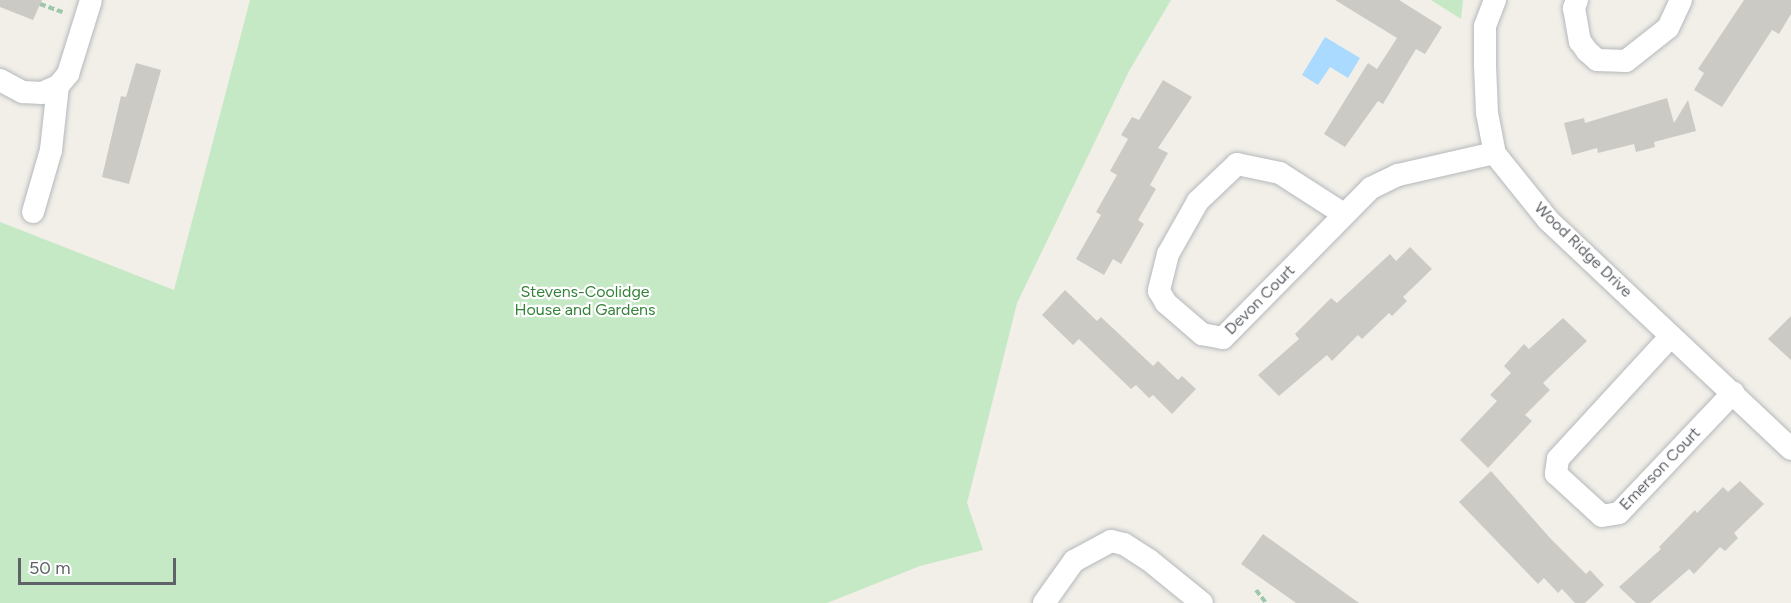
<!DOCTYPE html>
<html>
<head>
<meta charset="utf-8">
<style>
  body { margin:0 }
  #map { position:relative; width:1791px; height:603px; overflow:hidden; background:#f1efe8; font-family:Figtree,sans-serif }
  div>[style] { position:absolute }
  .green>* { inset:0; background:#c5e8c5 }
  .water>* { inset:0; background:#aadaff }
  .building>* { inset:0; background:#cccac5 }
  .path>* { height:4px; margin-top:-2px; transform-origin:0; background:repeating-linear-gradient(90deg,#9cc7a9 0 6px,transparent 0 9px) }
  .roads { filter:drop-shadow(0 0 2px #b5b8bc) drop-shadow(0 0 2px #b5b8bc) }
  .street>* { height:22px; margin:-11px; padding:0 11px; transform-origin:11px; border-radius:11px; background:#fff }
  span { translate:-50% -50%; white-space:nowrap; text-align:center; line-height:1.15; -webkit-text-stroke:4.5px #fff; paint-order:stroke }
  .street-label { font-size:16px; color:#5f6368 }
  .park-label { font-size:16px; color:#348238 }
  .scale { position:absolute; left:18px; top:558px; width:158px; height:27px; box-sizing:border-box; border:3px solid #5f6368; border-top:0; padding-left:8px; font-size:18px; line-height:21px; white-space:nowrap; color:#5f6368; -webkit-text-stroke:4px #fff; paint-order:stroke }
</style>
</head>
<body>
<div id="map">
  <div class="green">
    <i style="clip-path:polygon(250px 0,1171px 0,1129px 71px,1017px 303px,967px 503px,983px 550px,920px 566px,827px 603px,0 603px,0 222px,174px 290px)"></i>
    <i style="clip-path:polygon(1431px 0,1463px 0,1461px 19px)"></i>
  </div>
  <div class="water">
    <i style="clip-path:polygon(1325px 37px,1360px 58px,1348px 78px,1330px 67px,1318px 85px,1302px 75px)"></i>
  </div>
  <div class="building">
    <i style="clip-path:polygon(0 0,42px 0,33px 20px,0 7px)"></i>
    <i style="clip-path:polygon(1335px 0,1399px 0,1442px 27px,1425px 54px,1416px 49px,1383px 104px,1378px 101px,1345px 147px,1324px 134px,1368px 63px,1377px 69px,1397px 38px)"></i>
    <i style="clip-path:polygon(1744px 0,1791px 0,1791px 14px,1779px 34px,1772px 30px,1722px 107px,1694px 90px,1704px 73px,1698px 69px)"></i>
    <i style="clip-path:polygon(136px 63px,161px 70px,129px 184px,102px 177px,121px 96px,126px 97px)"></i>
    <i style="clip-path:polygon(1163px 80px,1192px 97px,1158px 148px,1168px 153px,1150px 185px,1156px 189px,1138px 220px,1144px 224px,1121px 264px,1113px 259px,1104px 275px,1076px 259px,1101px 215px,1096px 212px,1117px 175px,1110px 171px,1128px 139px,1121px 135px,1132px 117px,1139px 120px)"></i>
    <i style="clip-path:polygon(1667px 98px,1674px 123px,1688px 100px,1696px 131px,1654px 142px,1655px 147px,1636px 152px,1634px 144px,1598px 153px,1597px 148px,1572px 155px,1564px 123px,1584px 118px,1585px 123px)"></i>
    <i style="clip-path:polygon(1410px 247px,1432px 269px,1403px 297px,1407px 301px,1392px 316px,1389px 313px,1362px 339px,1358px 335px,1332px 361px,1327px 355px,1279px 396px,1258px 375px,1299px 339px,1295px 334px,1331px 298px,1337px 303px,1390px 254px,1396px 261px)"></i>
    <i style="clip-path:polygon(1065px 290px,1097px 321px,1101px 317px,1153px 366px,1158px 361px,1178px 380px,1182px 376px,1196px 389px,1172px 414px,1153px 395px,1149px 398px,1136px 385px,1131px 389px,1079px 339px,1073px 345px,1042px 315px)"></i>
    <i style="clip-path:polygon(1791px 316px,1791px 360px,1768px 339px)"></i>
    <i style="clip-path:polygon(1563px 318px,1587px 341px,1543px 383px,1550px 390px,1525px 415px,1532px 421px,1488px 468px,1460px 440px,1497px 401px,1490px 395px,1511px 373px,1504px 366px,1524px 344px,1529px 349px)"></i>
    <i style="clip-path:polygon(1491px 471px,1550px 538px,1586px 574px,1590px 570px,1604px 585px,1585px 603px,1575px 603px,1562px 589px,1558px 593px,1544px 578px,1538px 584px,1459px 502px)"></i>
    <i style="clip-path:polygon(1740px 481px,1764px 504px,1734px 533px,1738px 538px,1725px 551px,1720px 547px,1694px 574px,1689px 569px,1650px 603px,1636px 603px,1619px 587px,1661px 549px,1659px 547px,1695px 510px,1697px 513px,1723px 487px,1728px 492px)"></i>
    <i style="clip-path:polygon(1263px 534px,1359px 603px,1296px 603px,1241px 564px)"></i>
  </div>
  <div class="path">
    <i style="left:40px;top:4px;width:27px;rotate:20deg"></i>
    <i style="left:1256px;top:590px;width:16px;rotate:52deg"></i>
  </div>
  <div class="roads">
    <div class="street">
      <i style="left:1495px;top:0;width:28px;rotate:111deg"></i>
      <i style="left:1485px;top:26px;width:39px;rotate:90deg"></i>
      <i style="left:1485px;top:65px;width:48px;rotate:87.6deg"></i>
      <i style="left:1487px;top:113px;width:42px;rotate:79deg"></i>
      <i style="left:1495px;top:154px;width:85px;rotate:51.2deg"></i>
      <i style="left:1548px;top:220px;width:334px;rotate:43.3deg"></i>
      <i style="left:1577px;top:0;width:9px;rotate:111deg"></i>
      <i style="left:1574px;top:8px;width:34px;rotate:80deg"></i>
      <i style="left:1580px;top:41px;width:12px;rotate:55deg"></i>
      <i style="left:1587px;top:51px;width:13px;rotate:42deg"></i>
      <i style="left:1597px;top:60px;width:29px;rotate:2deg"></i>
      <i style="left:1626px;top:61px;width:53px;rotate:-38.2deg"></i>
      <i style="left:1668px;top:28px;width:31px;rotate:-65deg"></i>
      <i style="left:0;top:80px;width:26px;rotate:28deg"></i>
      <i style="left:23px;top:92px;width:19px;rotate:3deg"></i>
      <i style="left:42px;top:93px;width:17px;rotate:-24deg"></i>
      <i style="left:33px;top:212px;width:65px;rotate:-73.8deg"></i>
      <i style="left:51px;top:150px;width:64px;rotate:-83.8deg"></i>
      <i style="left:58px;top:86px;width:16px;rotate:-50deg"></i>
      <i style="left:68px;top:74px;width:77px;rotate:-72.7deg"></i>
      <i style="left:1342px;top:213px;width:74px;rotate:-147.2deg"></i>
      <i style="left:1280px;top:173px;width:44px;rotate:-168.2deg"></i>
      <i style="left:1237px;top:164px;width:54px;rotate:136.5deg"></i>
      <i style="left:1198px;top:201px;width:61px;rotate:119.5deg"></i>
      <i style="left:1168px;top:254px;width:38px;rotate:104deg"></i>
      <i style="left:1159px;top:291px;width:14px;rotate:60deg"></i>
      <i style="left:1166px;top:303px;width:48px;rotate:40.7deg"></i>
      <i style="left:1202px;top:334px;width:21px;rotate:11deg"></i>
      <i style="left:1223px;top:338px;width:211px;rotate:-45.4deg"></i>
      <i style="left:1371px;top:188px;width:30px;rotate:-26deg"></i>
      <i style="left:1398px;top:175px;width:98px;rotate:-12.9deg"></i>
      <i style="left:1671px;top:336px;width:167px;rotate:132.6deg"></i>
      <i style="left:1558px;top:459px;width:15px;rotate:98deg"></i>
      <i style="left:1556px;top:474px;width:62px;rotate:42.4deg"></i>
      <i style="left:1602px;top:516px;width:17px;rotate:-10deg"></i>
      <i style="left:1619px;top:513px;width:166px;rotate:-46.5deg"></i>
      <i style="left:1044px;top:603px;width:52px;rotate:-54.5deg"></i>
      <i style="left:1074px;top:561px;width:42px;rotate:-28.4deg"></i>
      <i style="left:1111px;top:541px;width:13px;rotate:13deg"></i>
      <i style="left:1124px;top:544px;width:30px;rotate:33deg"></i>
      <i style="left:1149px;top:560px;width:68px;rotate:39.1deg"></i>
    </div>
  </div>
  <div class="street-label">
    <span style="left:1583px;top:250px;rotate:44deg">Wood Ridge Drive</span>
    <span style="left:1260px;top:300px;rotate:-45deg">Devon Court</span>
    <span style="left:1660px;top:469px;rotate:-46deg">Emerson Court</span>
  </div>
  <div class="park-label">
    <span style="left:585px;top:301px">Stevens-Coolidge<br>House and Gardens</span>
  </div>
  <div class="scale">50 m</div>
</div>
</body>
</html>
